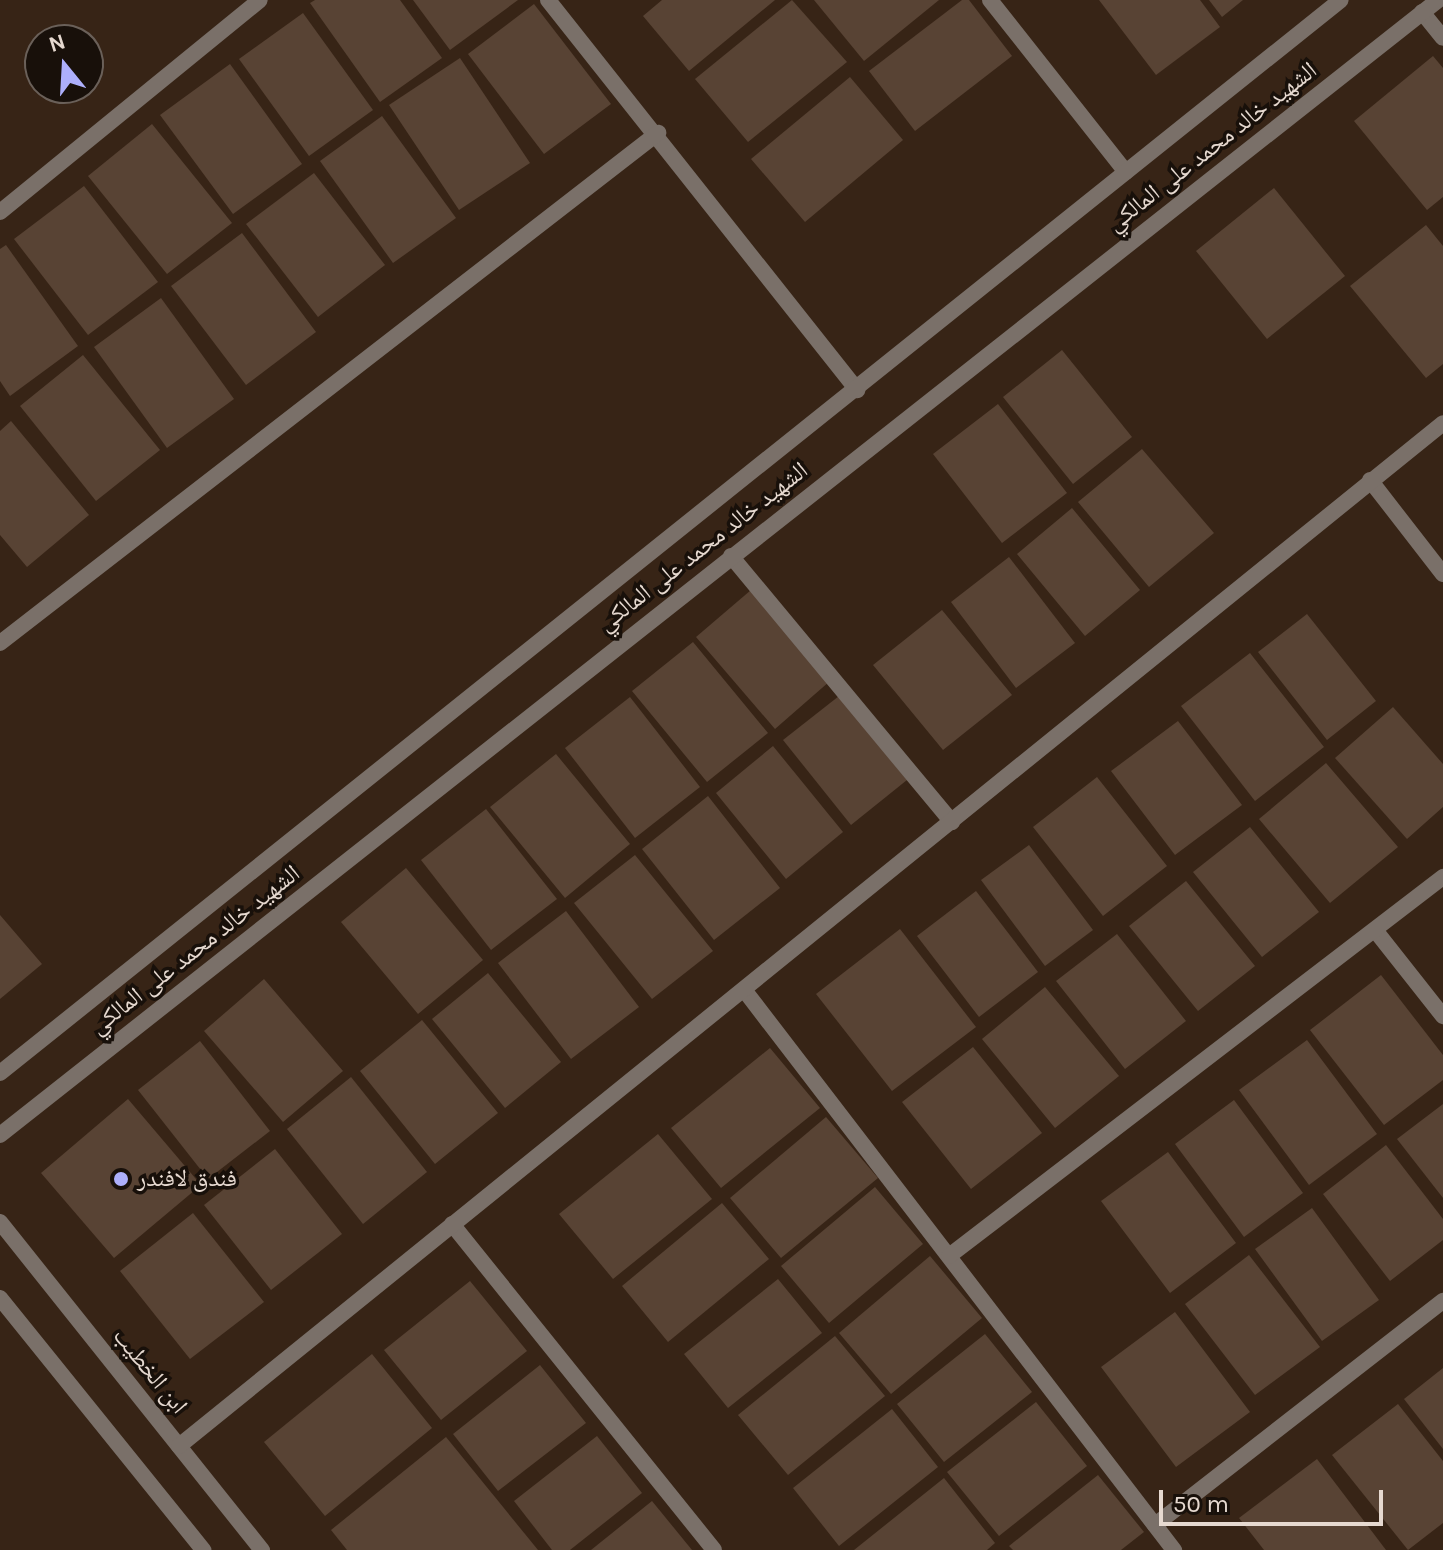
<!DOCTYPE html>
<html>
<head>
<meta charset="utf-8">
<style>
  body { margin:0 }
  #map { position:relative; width:1443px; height:1550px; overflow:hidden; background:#372416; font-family:Karla,"Noto Naskh Arabic",sans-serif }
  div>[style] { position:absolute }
  .building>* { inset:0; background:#584334 }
  .service>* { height:16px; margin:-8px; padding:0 8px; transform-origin:8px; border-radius:8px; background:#7a7069 }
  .minor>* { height:16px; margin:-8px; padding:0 8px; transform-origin:8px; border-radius:8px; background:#7a7069 }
  .dots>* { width:22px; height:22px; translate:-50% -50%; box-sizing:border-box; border:4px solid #18100a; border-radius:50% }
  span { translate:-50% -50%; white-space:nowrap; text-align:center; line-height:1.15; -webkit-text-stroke:7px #18100a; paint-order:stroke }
  .street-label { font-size:24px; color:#e6d9d0 }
  .poi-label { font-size:24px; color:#e6d9d0 }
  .left { translate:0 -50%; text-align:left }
  .north { position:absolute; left:24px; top:24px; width:80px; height:80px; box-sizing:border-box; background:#18100a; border:2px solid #6a6059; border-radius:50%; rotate:342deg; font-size:22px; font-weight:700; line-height:32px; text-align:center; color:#e6d9d0 }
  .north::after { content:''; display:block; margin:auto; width:28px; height:36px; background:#adaffb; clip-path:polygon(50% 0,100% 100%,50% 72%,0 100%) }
  .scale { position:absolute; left:1159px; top:1490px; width:224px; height:36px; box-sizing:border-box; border:4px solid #e6d9d0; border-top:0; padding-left:10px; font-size:24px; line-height:28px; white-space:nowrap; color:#e6d9d0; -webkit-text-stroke:6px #18100a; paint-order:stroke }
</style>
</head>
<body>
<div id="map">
  <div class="building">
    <i style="clip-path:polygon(315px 0,400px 0,442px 58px,380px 102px,310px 3px)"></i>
    <i style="clip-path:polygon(413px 0,518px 0,450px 50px)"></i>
    <i style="clip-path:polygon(662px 0,775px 0,689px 71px,643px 16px)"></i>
    <i style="clip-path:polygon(792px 0,847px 62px,748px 142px,695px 79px)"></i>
    <i style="clip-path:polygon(814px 0,939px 0,864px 61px)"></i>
    <i style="clip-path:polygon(962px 0,969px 0,1012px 56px,915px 131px,869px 71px)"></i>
    <i style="clip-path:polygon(1099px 0,1200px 0,1220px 27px,1156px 75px)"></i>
    <i style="clip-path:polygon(1209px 0,1243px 0,1222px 17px)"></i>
    <i style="clip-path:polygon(534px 4px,611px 104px,544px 154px,468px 54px)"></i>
    <i style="clip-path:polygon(303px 13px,373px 110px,309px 156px,239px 59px)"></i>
    <i style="clip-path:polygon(1433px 56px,1443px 68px,1443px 197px,1427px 210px,1354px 121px)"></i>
    <i style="clip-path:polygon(460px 58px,530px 163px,459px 210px,389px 105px)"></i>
    <i style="clip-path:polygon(230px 64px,302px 164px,233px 214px,160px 115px)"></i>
    <i style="clip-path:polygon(850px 77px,903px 140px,805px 222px,751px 159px)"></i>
    <i style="clip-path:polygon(382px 116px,456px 218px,393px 263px,320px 161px)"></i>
    <i style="clip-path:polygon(152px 124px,232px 223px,167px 274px,88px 176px)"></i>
    <i style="clip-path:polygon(314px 173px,385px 265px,318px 317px,246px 224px)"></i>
    <i style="clip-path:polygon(84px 186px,158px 282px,88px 335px,14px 239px)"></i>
    <i style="clip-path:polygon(1274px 188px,1345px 276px,1267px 339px,1196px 251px)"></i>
    <i style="clip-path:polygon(1426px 225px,1443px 246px,1443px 364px,1426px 378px,1350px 286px)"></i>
    <i style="clip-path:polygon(242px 233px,316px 332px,246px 385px,171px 286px)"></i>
    <i style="clip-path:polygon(6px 245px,78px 346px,10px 396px,0 381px,0 249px)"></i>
    <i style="clip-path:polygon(161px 298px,234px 399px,167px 448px,94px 347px)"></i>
    <i style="clip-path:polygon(1062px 350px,1132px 437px,1073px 484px,1003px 397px)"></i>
    <i style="clip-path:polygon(83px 355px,160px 450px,96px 501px,20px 406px)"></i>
    <i style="clip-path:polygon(998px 404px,1067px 493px,1002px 543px,933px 454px)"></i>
    <i style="clip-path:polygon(11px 421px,89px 515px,27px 567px,0 535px,0 431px)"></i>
    <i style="clip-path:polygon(1142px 449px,1214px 533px,1149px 587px,1078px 502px)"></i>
    <i style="clip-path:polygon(1072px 508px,1140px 590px,1085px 636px,1017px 554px)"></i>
    <i style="clip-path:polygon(1009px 557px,1075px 643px,1016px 688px,951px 602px)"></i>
    <i style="clip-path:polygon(751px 590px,830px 681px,775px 729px,696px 637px)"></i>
    <i style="clip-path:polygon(942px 610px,1012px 695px,943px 750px,873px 665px)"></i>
    <i style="clip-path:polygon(1307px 614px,1376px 701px,1327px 740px,1258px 652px)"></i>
    <i style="clip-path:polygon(693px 642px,768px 733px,707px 782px,632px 691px)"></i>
    <i style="clip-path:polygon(1250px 653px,1324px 747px,1255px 801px,1181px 706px)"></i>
    <i style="clip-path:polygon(839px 696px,907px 780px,851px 825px,783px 740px)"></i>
    <i style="clip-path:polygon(630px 697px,700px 787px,635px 838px,565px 748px)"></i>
    <i style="clip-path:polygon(1393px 707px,1443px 764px,1443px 807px,1407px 839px,1335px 758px)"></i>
    <i style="clip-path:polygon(1178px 721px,1242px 805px,1175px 855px,1111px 771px)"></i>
    <i style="clip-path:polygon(773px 746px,843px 832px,786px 879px,716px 793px)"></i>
    <i style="clip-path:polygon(556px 754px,630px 844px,565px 898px,490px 807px)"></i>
    <i style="clip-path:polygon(1326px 763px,1398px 847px,1330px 903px,1259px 819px)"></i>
    <i style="clip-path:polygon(1097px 777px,1167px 866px,1103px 916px,1033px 827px)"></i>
    <i style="clip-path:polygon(708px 796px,780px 888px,714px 940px,642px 849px)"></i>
    <i style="clip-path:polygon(486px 809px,557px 899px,491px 950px,421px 860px)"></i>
    <i style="clip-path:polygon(1250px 827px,1319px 912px,1262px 957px,1193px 872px)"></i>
    <i style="clip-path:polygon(1029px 845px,1093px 930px,1045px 966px,981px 880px)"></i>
    <i style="clip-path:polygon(635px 855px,713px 951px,652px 999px,574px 903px)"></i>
    <i style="clip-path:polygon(406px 868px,483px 960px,418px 1014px,341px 922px)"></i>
    <i style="clip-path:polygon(1186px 881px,1255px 966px,1198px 1011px,1129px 926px)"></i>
    <i style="clip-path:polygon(976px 891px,1038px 972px,979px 1017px,917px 936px)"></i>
    <i style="clip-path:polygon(566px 911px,639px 1007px,571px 1059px,498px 963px)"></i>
    <i style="clip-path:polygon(0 915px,42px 964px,0 999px)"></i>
    <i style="clip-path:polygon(900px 929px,976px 1027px,892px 1091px,816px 994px)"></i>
    <i style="clip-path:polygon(1117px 934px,1186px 1021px,1125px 1069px,1056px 981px)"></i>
    <i style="clip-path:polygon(488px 973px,561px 1062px,505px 1108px,432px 1019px)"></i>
    <i style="clip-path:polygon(1381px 975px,1443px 1055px,1443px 1080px,1384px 1125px,1310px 1030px)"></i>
    <i style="clip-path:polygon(264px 979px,343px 1071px,283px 1122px,204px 1031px)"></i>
    <i style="clip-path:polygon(1045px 987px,1119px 1076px,1055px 1128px,982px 1039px)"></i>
    <i style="clip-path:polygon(422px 1020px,498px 1113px,435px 1164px,360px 1071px)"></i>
    <i style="clip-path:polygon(1307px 1040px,1377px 1134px,1309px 1185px,1239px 1090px)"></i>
    <i style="clip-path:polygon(200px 1041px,270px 1131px,208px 1179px,138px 1090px)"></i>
    <i style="clip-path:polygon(973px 1047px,1042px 1133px,971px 1189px,902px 1102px)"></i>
    <i style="clip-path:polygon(770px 1048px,820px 1108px,721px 1188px,671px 1128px)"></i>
    <i style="clip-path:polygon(351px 1077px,427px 1172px,363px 1224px,287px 1129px)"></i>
    <i style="clip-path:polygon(128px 1099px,201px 1185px,114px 1258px,41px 1173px)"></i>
    <i style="clip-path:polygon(1234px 1100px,1303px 1193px,1244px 1237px,1175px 1144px)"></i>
    <i style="clip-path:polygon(1443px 1104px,1443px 1198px,1397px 1139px)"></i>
    <i style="clip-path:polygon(826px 1117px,878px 1178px,781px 1258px,730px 1198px)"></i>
    <i style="clip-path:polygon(658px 1134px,712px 1199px,613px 1279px,559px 1214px)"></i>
    <i style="clip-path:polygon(1386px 1145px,1443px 1219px,1443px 1240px,1390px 1281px,1323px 1194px)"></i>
    <i style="clip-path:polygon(275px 1149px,342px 1234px,271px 1290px,204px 1205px)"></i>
    <i style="clip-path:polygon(1168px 1152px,1236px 1243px,1170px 1293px,1101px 1201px)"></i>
    <i style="clip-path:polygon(875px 1187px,923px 1244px,829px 1323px,781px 1266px)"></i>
    <i style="clip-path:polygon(722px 1203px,769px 1259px,668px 1342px,622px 1286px)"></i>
    <i style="clip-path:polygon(1312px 1208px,1379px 1300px,1322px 1341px,1255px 1249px)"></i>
    <i style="clip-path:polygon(193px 1213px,264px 1302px,190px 1359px,120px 1271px)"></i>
    <i style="clip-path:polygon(1249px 1255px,1320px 1347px,1255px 1395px,1185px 1304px)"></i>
    <i style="clip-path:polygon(930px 1256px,982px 1318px,891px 1394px,839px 1333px)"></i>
    <i style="clip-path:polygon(778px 1279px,822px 1333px,728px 1408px,684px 1354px)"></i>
    <i style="clip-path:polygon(470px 1281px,527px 1351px,441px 1420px,384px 1350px)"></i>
    <i style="clip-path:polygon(1175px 1312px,1250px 1412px,1176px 1467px,1101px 1367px)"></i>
    <i style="clip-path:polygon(985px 1334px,1032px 1392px,944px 1462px,897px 1404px)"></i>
    <i style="clip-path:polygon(835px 1336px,885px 1396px,788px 1475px,738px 1415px)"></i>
    <i style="clip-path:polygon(372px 1354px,432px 1428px,325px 1516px,264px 1442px)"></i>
    <i style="clip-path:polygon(540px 1365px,586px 1423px,498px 1491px,453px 1434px)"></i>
    <i style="clip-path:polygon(1443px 1368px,1443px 1449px,1404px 1399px)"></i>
    <i style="clip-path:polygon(1036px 1402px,1087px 1466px,999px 1536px,947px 1472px)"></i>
    <i style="clip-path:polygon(1398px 1404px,1443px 1461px,1443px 1523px,1408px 1550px,1332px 1455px)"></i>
    <i style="clip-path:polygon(892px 1409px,938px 1467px,839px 1546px,793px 1488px)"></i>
    <i style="clip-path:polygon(597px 1436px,642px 1493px,570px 1550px,552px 1550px,514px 1501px)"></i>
    <i style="clip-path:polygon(446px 1437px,538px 1550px,347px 1550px,331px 1530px)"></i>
    <i style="clip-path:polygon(1317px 1459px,1386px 1550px,1264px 1550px,1239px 1518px)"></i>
    <i style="clip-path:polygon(1098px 1475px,1144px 1532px,1121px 1550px,1013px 1550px,1009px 1546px)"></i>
    <i style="clip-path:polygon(944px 1478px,995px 1543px,987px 1550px,854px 1550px)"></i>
    <i style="clip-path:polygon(652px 1501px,692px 1550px,591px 1550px)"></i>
  </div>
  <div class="service">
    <i style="left:1375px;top:930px;width:110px;rotate:51.7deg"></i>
  </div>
  <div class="minor">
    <i style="left:548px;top:0;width:498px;rotate:51.6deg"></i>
    <i style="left:990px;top:0;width:219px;rotate:51.7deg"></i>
    <i style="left:1422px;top:12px;width:33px;rotate:51deg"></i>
    <i style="left:0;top:212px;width:335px;rotate:-39.2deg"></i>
    <i style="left:1370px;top:480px;width:119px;rotate:52.2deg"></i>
    <i style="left:731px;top:556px;width:346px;rotate:50.3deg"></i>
    <i style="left:0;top:643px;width:833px;rotate:-37.78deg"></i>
    <i style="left:745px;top:991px;width:705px;rotate:52.5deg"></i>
    <i style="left:0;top:1073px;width:1717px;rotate:-38.67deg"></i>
    <i style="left:0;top:1135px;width:1832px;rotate:-38.28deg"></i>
    <i style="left:0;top:1222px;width:420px;rotate:51.4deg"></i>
    <i style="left:452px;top:1224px;width:418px;rotate:51.2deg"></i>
    <i style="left:949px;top:1256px;width:623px;rotate:-37.5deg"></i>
    <i style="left:0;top:1298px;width:324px;rotate:51.1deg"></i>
    <i style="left:179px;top:1446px;width:1626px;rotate:-38.98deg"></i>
    <i style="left:1155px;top:1525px;width:365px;rotate:-37.9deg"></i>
  </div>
  <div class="dots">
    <i style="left:121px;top:1179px;background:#adaffb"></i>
  </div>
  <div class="street-label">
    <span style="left:1212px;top:147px;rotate:-38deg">الشهيد خالد محمد على المالكي</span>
    <span style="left:703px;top:547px;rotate:-38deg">الشهيد خالد محمد على المالكي</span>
    <span style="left:195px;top:950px;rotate:-38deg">الشهيد خالد محمد على المالكي</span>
    <span style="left:150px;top:1371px;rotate:51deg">ابن الخطيب</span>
  </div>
  <div class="poi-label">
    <span class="left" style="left:137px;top:1179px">فندق لافندر</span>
  </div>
  <div class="north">N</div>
  <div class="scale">50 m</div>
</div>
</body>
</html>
